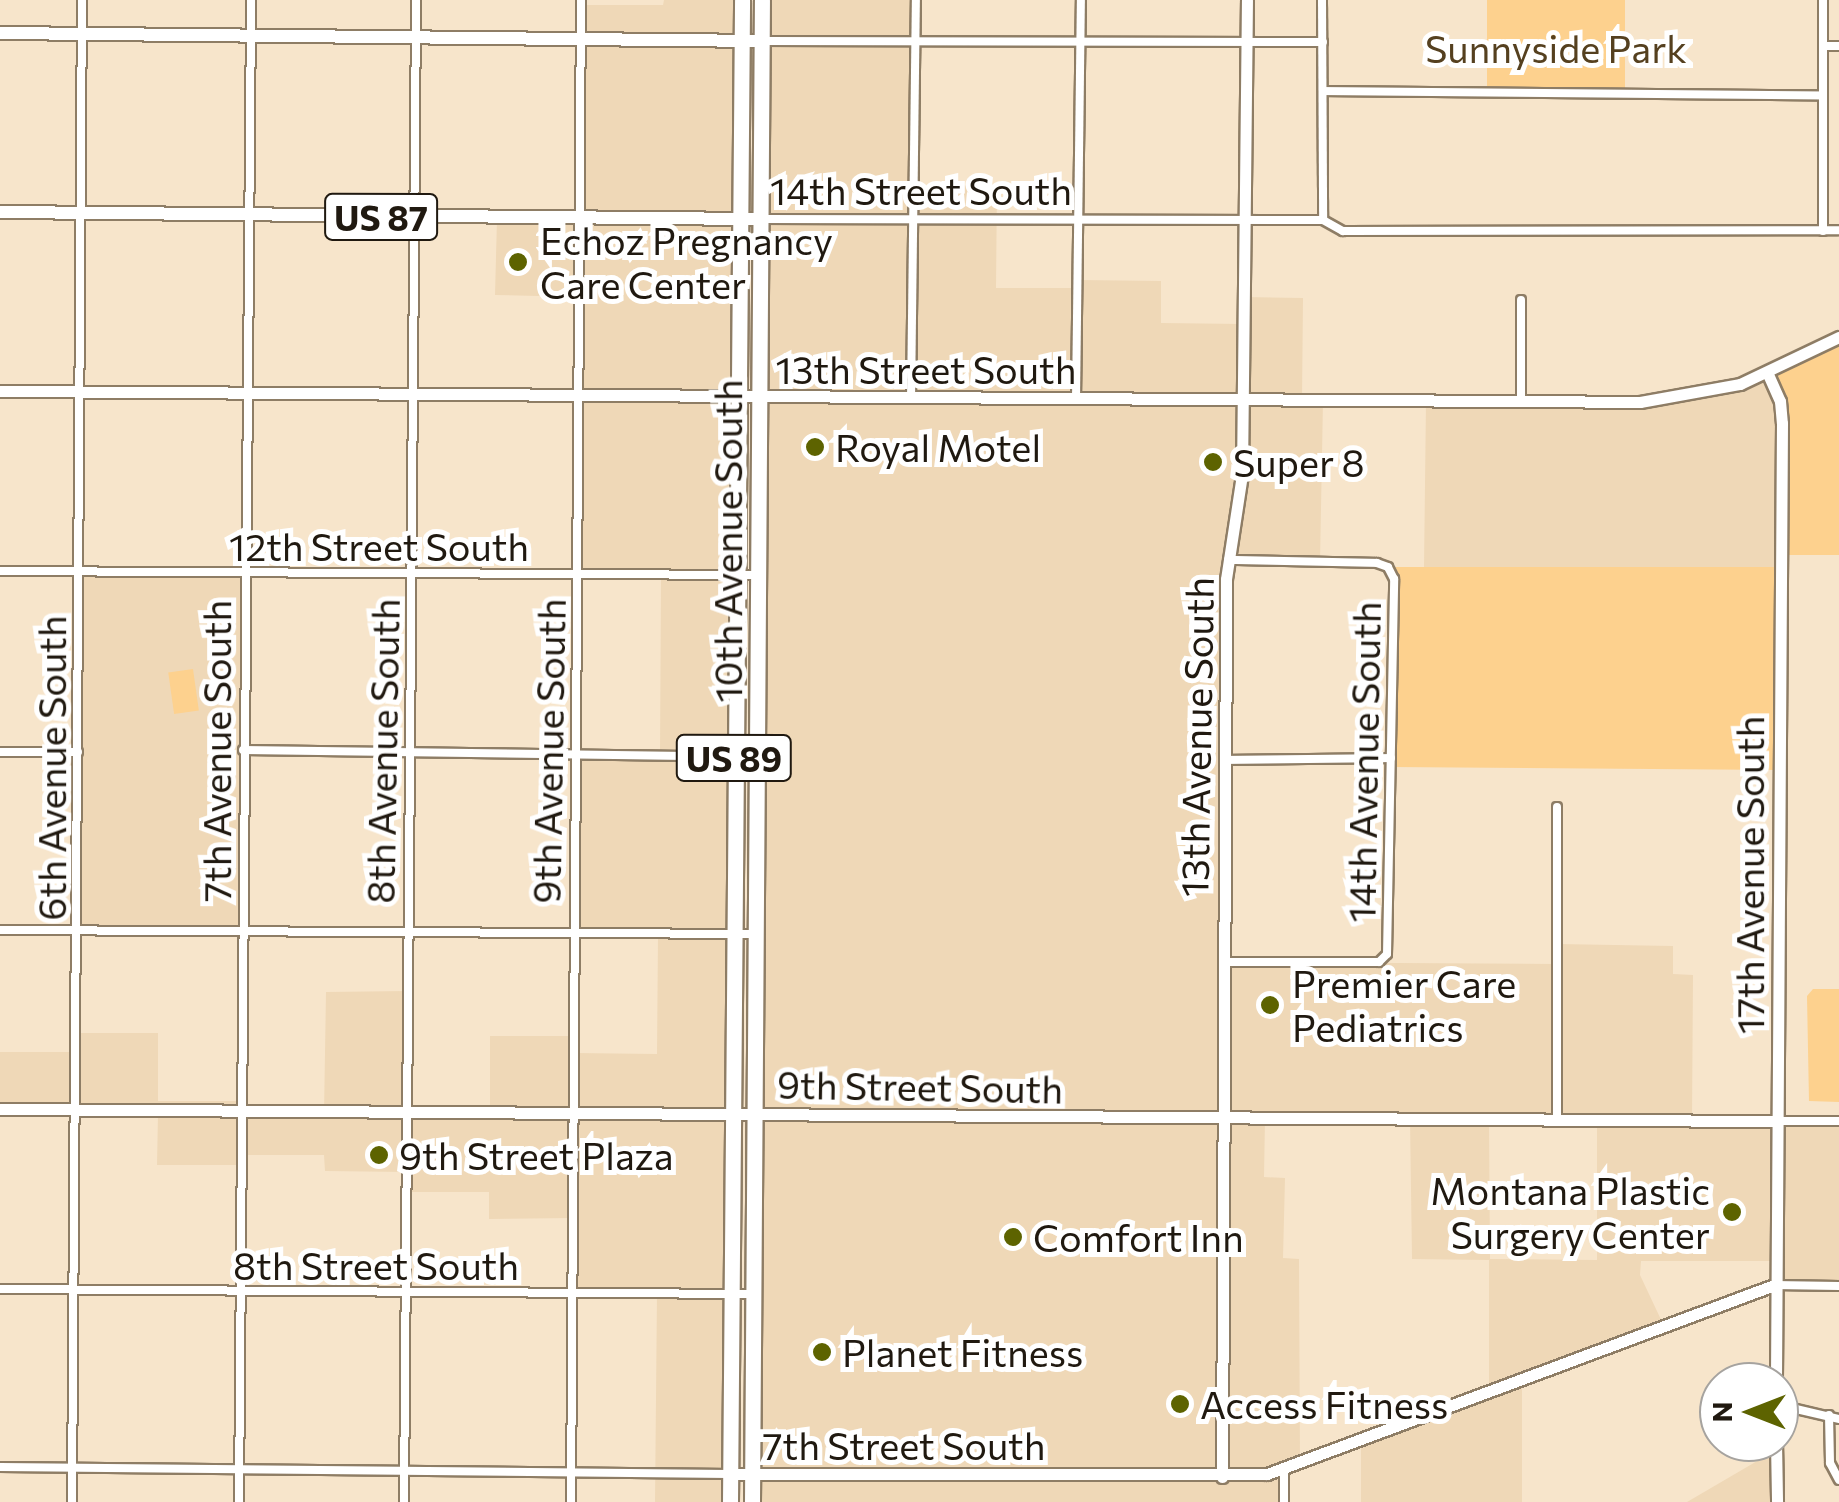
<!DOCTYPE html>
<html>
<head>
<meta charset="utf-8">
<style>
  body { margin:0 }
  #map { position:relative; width:1839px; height:1502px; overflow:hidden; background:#f7e5cb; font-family:Commissioner,sans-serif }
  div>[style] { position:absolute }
  .built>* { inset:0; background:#efd8b7; transform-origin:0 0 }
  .green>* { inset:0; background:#fdd18e; transform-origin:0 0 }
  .roads { filter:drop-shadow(2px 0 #8e7d65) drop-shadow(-2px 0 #8e7d65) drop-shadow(0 2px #8e7d65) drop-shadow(0 -2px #8e7d65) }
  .street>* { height:8px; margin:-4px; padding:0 4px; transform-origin:4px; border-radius:4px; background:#fff }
  .secondary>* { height:11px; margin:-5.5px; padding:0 5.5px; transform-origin:5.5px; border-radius:5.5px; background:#fff }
  .primary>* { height:12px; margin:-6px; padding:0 6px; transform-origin:6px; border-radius:6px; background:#fff }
  .highway>* { height:15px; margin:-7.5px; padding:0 7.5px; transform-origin:7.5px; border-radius:7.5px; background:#fff }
  .dots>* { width:28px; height:28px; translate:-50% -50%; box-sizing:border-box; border:5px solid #fff; border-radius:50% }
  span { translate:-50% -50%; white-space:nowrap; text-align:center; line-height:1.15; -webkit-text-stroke:10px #fff; paint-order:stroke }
  .shield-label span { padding:2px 8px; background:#fff; border:2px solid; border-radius:8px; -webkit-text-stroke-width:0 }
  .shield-label { font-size:35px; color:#201910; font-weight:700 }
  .park-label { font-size:38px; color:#55401f }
  .street-label { font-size:38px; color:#201910 }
  .poi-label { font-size:38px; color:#201910 }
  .left { translate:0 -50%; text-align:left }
  .right { translate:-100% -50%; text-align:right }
  .north { position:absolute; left:1699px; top:1362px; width:100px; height:100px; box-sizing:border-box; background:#fff; border:2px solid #a6a39f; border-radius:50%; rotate:270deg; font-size:28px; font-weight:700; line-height:40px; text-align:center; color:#201910 }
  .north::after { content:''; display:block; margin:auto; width:35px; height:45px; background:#5d6300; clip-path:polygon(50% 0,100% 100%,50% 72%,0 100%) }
</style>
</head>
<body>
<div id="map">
  <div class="built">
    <i style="clip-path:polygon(664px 0,742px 0,731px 1502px,655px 1502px,657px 1293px,572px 1293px,573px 1218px,489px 1219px,489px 1192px,406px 1192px,406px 1172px,325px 1171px,324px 1155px,241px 1155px,241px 1165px,157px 1165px,158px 1114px,0 1110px,0 1052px,75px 1052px,76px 1033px,158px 1033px,158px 1101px,241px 1101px,241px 1112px,324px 1114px,326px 992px,408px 991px,407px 1113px,490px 1115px,490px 1036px,574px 1036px,574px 1053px,657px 1054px,658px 935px,573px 933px,576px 753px,660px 754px,661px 576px,577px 575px,579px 297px,495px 295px,497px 219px,580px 218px,581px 5px,663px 5px)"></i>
    <i style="clip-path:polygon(evenodd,762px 0,916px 0,915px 186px,997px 185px,996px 288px,1077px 288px,1078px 280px,1161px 281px,1161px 323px,1243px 324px,1244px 297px,1303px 298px,1302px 400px,1323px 401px,1320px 562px,1229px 560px,1225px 962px,1556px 964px,1557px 944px,1673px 946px,1673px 974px,1693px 975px,1692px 1120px,1839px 1121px,1839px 1286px,1774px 1285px,1773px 1261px,1641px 1261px,1640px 1275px,1664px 1326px,1522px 1380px,1522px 1502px,1361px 1502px,1361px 1440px,1489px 1392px,1489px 1260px,1412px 1259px,1410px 1119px,1265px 1119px,1264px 1177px,1285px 1178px,1283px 1258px,1299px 1259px,1300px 1463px,1284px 1469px,1284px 1502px,752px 1502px,762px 0,1489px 1120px,1597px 1120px,1597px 1260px,1490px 1259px,1489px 1120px)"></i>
    <i style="clip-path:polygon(1767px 372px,1780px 401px,1781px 567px,1424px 567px,1426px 402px,1682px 398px)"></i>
    <i style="left:79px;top:571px;width:165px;height:361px"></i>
    <i style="clip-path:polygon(1776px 1450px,1777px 1502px,1687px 1502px)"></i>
  </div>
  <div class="green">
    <i style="left:1487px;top:0;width:138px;height:95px"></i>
    <i style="clip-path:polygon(1839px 336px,1839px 555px,1781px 555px,1782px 423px,1767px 372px)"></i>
    <i style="clip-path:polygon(1388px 567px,1781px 567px,1780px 770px,1390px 767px,1394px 580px)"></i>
    <i style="left:193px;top:669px;width:42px;height:25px;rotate:82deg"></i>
    <i style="clip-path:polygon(1813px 989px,1839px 989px,1839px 1102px,1809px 1101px,1807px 996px)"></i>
  </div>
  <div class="roads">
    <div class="street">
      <i style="left:1322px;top:0;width:220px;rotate:89.7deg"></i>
      <i style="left:1823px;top:0;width:231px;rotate:90deg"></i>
      <i style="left:762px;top:41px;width:561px;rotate:0.1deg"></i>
      <i style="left:1823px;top:46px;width:16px"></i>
      <i style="left:1323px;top:91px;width:499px;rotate:0.5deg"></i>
      <i style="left:762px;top:219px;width:561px;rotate:0.1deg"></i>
      <i style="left:1323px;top:220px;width:23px;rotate:29deg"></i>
      <i style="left:1343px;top:231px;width:496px;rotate:-0.1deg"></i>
      <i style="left:911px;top:399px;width:399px;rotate:-89.3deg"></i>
      <i style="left:1076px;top:400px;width:400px;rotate:-89.3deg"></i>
      <i style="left:1521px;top:402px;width:102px;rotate:-90deg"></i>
      <i style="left:0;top:571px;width:757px;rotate:0.3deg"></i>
      <i style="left:243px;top:750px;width:516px;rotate:0.78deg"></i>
      <i style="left:0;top:752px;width:78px"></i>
      <i style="left:1225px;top:760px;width:166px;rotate:-0.7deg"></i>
      <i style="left:0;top:930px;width:755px;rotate:0.3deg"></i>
      <i style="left:1223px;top:962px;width:156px"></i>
      <i style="left:1379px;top:962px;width:11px;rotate:-45deg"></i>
      <i style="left:1387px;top:954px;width:375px;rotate:-88.9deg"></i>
      <i style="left:1394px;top:579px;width:13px;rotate:-117deg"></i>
      <i style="left:1388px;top:567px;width:12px;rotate:-160deg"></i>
      <i style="left:1377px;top:563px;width:149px;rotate:-178.8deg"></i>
      <i style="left:1557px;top:1120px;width:313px;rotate:-90deg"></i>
      <i style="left:1777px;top:1121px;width:62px"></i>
      <i style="left:1774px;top:1285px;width:65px;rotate:0.9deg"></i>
      <i style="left:0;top:1289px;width:753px;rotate:0.38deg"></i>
      <i style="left:1779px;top:1405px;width:62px;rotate:13.1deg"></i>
      <i style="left:1829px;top:1415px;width:48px;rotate:88.8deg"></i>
      <i style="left:1830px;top:1463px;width:19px;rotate:62deg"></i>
      <i style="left:0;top:1467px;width:730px;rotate:0.55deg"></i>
      <i style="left:1284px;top:1469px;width:33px;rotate:90deg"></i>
      <i style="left:72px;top:1502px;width:1502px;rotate:-89.62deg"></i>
      <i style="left:239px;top:1502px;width:1502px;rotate:-89.54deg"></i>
      <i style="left:404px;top:1502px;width:1502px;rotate:-89.54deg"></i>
      <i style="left:571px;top:1502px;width:1502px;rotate:-89.62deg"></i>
    </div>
    <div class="secondary">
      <i style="left:1767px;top:372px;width:32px;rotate:66deg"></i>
      <i style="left:1780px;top:401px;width:22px;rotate:85deg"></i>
      <i style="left:1782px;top:423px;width:959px;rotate:90.36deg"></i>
      <i style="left:0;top:391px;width:1640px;rotate:0.38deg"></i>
      <i style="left:1640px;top:402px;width:102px;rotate:-10.2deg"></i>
      <i style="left:1740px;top:384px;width:110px;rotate:-25.4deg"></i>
      <i style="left:0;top:1109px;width:1777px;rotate:0.39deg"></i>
      <i style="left:1776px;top:1442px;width:60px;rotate:89deg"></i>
      <i style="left:731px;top:1474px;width:536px"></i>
      <i style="left:1267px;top:1474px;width:541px;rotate:-20.44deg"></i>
      <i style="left:1222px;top:1477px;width:898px;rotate:-89.74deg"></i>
      <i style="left:1226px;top:579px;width:105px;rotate:-81.3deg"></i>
      <i style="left:1242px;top:475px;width:475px;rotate:-89.4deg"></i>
    </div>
    <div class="primary">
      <i style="left:0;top:33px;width:762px;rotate:0.6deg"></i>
      <i style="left:0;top:212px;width:762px;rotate:0.53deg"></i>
    </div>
    <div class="highway">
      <i style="left:730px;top:1502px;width:1502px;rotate:-89.54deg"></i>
      <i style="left:752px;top:1502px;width:1502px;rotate:-89.62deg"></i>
    </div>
  </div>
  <div class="dots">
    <i style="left:518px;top:262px;background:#5d6300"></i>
    <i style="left:815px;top:447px;background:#5d6300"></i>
    <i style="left:1213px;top:462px;background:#5d6300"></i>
    <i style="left:1270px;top:1005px;background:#5d6300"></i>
    <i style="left:379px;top:1155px;background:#5d6300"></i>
    <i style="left:1732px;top:1212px;background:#5d6300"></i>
    <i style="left:1013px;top:1237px;background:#5d6300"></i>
    <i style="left:822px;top:1352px;background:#5d6300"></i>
    <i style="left:1180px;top:1404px;background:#5d6300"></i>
  </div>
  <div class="shield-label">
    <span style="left:381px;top:217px">US 87</span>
    <span style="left:734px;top:758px">US 89</span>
  </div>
  <div class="park-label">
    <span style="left:1556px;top:48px">Sunnyside Park</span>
  </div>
  <div class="street-label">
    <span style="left:921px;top:190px">14th Street South</span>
    <span style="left:926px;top:369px">13th Street South</span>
    <span style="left:727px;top:541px;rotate:-90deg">10th Avenue South</span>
    <span style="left:379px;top:546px">12th Street South</span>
    <span style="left:1196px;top:737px;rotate:-89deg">13th Avenue South</span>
    <span style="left:216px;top:751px;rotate:-90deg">7th Avenue South</span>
    <span style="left:382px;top:751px;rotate:-89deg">8th Avenue South</span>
    <span style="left:548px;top:751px;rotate:-89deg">9th Avenue South</span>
    <span style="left:1363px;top:762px;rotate:-89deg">14th Avenue South</span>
    <span style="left:51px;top:768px;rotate:-90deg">6th Avenue South</span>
    <span style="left:1749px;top:875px;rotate:-90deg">17th Avenue South</span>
    <span style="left:920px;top:1086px;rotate:1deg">9th Street South</span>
    <span style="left:376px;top:1265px">8th Street South</span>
    <span style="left:904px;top:1445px">7th Street South</span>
  </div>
  <div class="poi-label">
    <span class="left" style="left:540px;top:262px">Echoz Pregnancy<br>Care Center</span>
    <span class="left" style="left:835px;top:447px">Royal Motel</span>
    <span class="left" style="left:1233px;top:462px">Super 8</span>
    <span class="left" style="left:1292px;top:1005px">Premier Care<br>Pediatrics</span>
    <span class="left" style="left:399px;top:1155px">9th Street Plaza</span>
    <span class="right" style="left:1710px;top:1212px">Montana Plastic<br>Surgery Center</span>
    <span class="left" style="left:1033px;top:1237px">Comfort Inn</span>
    <span class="left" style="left:842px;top:1352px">Planet Fitness</span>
    <span class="left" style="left:1200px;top:1404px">Access Fitness</span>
  </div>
  <div class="north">N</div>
</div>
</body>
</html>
